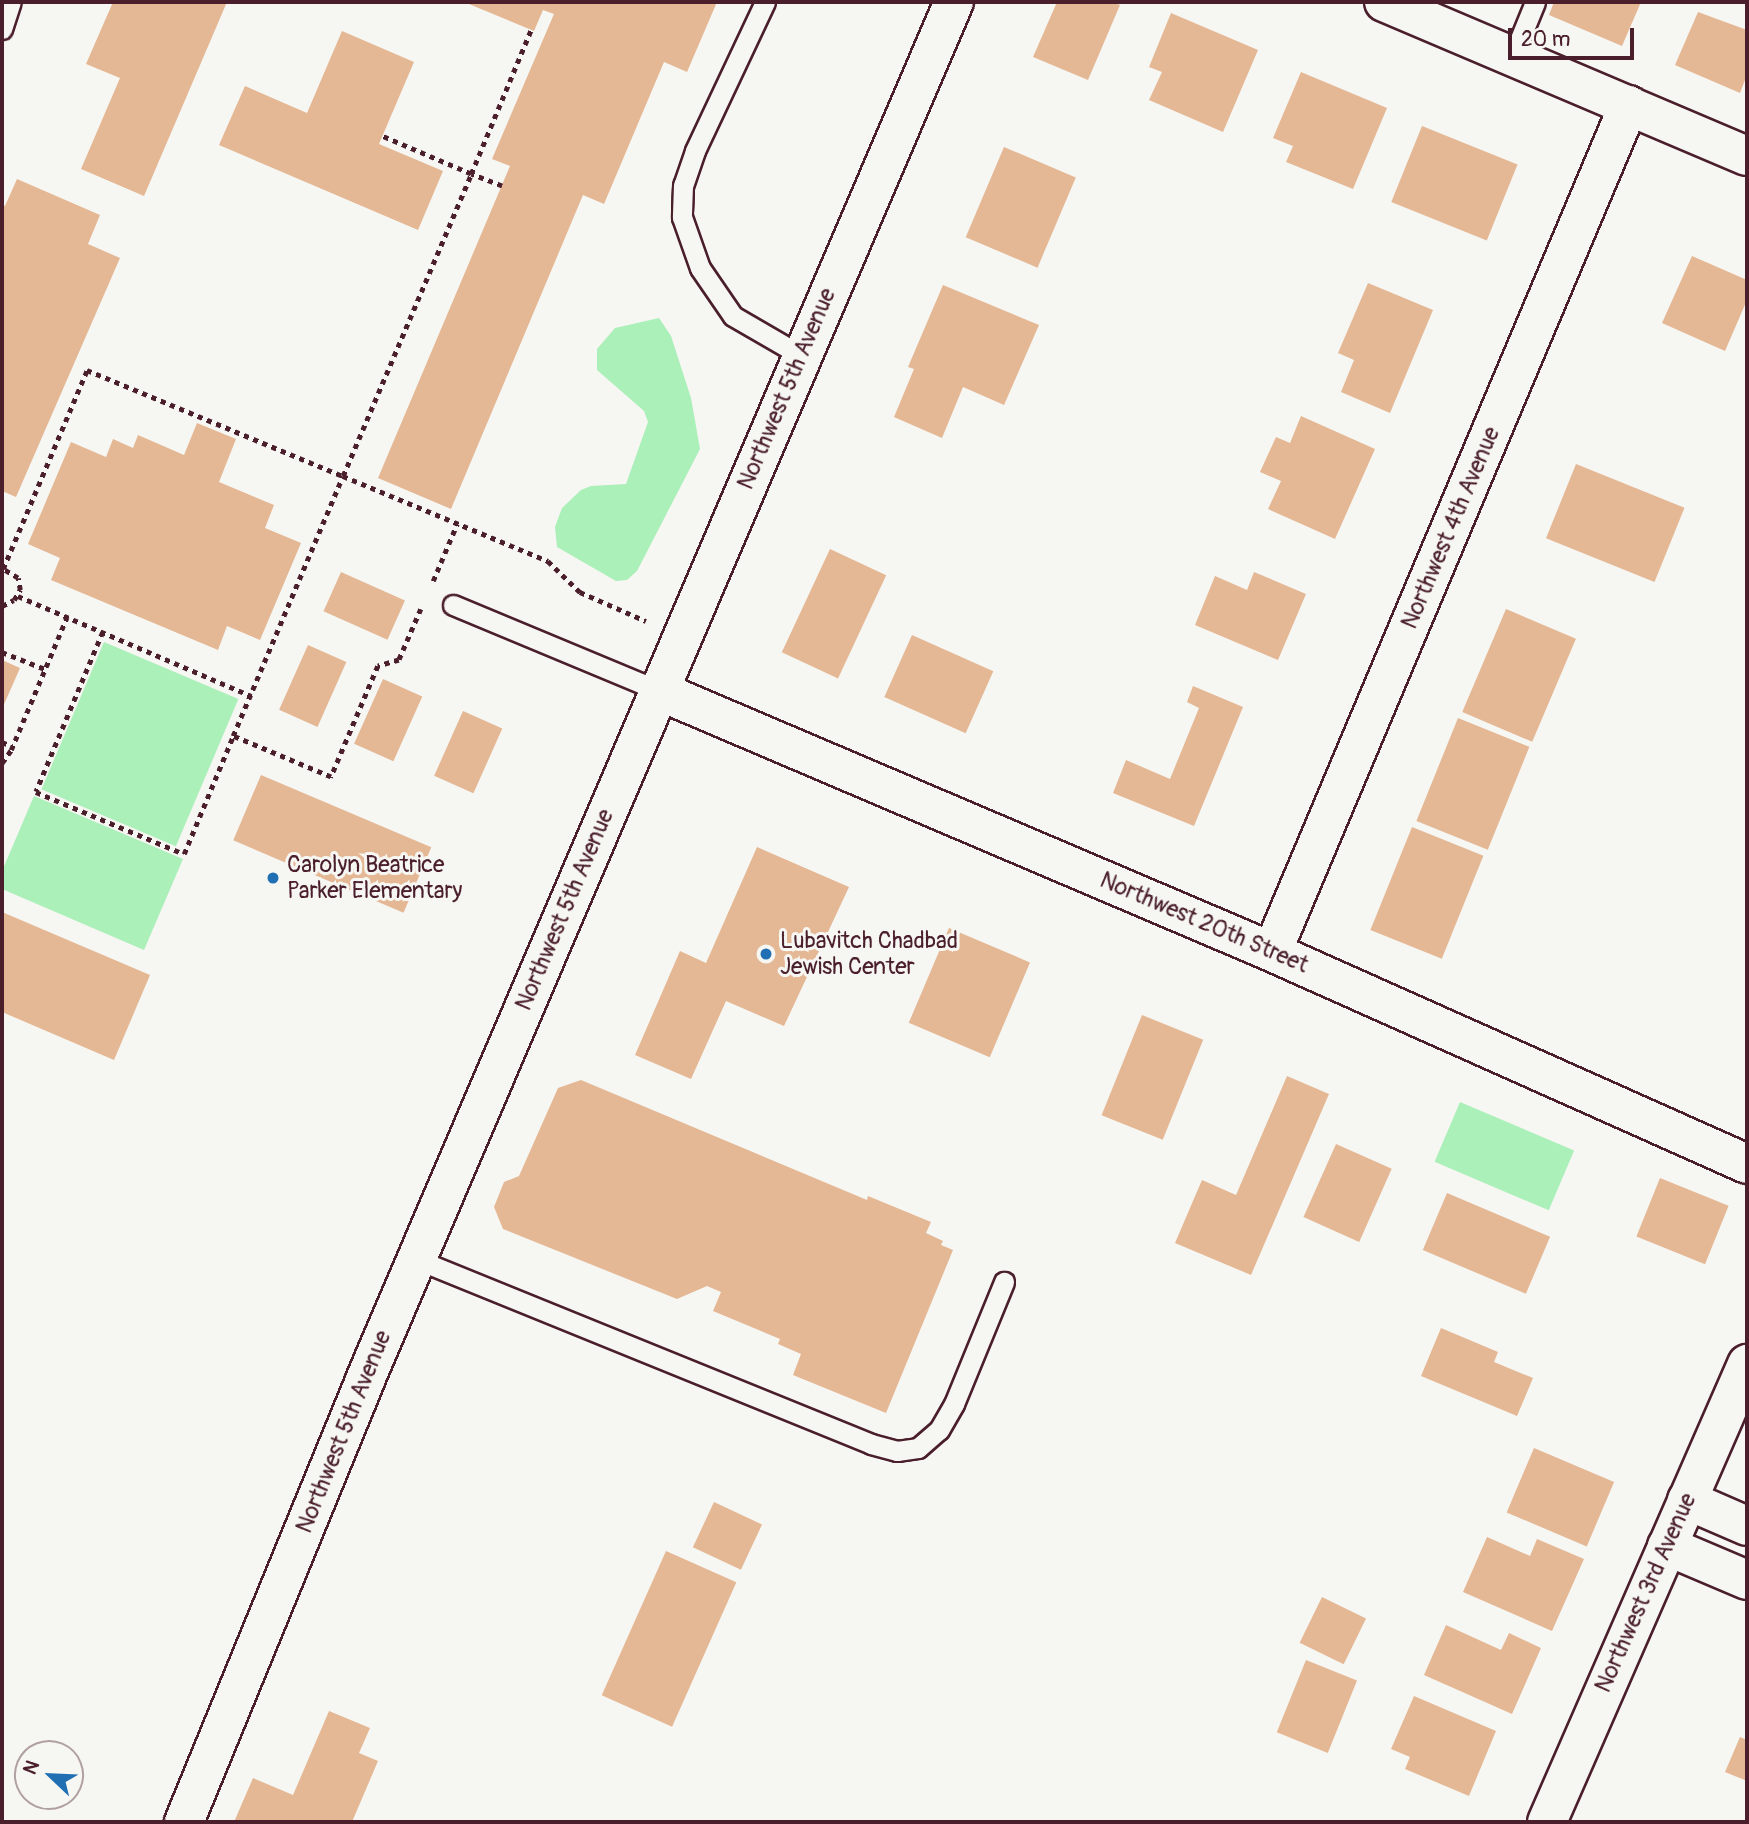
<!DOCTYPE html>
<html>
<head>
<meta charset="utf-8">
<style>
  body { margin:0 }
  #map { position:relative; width:1749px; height:1824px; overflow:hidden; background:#f6f6f2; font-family:Pangolin,sans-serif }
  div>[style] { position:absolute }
  .green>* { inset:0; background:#abefb9; transform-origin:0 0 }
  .building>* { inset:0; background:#e5b895; transform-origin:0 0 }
  .path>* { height:4.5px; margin-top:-2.25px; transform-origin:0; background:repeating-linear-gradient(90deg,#4a1f2b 0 5px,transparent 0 10px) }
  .roads { filter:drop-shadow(2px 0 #4a1f2b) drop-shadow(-2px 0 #4a1f2b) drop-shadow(0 2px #4a1f2b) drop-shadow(0 -2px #4a1f2b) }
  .lane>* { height:19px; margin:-9.5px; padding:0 9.5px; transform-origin:9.5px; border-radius:9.5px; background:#f6f6f2 }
  .street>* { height:38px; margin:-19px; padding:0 19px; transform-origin:19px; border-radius:19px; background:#f6f6f2 }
  .dots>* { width:19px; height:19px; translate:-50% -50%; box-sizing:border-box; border:4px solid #f6f6f2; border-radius:50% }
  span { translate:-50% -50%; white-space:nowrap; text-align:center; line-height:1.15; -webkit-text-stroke:6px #f6f6f2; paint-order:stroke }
  .street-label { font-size:23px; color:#4a1f2b }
  .poi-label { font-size:23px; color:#4a1f2b }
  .left { translate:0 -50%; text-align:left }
  .frame { position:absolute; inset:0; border:4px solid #4a1f2b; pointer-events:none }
  .north { position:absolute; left:14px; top:1740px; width:70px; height:70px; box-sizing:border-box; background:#f6f6f2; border:2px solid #b1a0a2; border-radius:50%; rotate:293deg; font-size:19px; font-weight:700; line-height:28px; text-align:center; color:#4a1f2b }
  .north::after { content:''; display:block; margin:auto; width:24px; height:32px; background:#1f6fb2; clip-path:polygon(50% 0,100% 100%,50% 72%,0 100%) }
  .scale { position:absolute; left:1508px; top:28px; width:126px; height:32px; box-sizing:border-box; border:4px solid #4a1f2b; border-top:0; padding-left:9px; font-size:21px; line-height:24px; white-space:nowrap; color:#4a1f2b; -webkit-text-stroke:5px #f6f6f2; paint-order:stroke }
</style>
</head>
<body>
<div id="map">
  <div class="green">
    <i style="clip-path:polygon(659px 318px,671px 336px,691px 398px,700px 449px,637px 571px,627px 580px,616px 581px,557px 547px,555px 527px,562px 508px,581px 490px,591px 486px,626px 484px,648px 422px,644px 411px,597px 370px,597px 349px,615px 328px)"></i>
    <i style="left:104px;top:642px;width:146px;height:160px;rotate:23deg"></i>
    <i style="clip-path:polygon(34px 796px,183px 859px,144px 950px,2px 889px,2px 871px)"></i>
    <i style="left:1460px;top:1102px;width:124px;height:65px;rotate:23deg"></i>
  </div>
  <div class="building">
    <i style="clip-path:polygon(113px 2px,227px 2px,144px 196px,81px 169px,120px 78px,86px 64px)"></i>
    <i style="clip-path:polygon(464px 2px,717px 2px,687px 72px,664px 62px,604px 204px,583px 195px,451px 509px,378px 478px,510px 166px,492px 159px,554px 14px,543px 10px,534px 31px)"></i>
    <i style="clip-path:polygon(1057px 2px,1112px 2px,1120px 5px,1088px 80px,1033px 57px)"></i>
    <i style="clip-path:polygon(1554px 2px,1641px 2px,1622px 46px,1549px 15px)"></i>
    <i style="clip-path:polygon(1698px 12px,1747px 30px,1747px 75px,1740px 93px,1675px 65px)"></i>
    <i style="clip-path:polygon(1171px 13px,1258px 50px,1223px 132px,1149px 100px,1162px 72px,1149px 67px)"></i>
    <i style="clip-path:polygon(342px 31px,414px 62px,379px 144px,443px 171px,418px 230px,219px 145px,245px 86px,307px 113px)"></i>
    <i style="clip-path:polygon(1301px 72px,1387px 108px,1353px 189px,1286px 162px,1293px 146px,1273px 138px)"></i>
    <i style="left:1422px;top:126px;width:103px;height:82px;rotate:22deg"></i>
    <i style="left:1004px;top:147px;width:78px;height:98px;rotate:23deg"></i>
    <i style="clip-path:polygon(17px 179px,100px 215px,88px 244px,120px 258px,16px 497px,2px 491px,2px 204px,5px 206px)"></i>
    <i style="clip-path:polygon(1692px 256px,1747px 280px,1747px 300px,1725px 351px,1662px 323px)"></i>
    <i style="clip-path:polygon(1368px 283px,1433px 310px,1390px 413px,1341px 392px,1354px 360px,1338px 353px)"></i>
    <i style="clip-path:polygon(943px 285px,1039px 325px,1004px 405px,963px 387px,942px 438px,894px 417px,914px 369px,908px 367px)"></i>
    <i style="clip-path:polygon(1301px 416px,1375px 449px,1335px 539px,1268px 509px,1281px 481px,1260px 472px,1276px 437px,1290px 443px)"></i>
    <i style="clip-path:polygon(197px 423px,236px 439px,219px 482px,274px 505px,265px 528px,301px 543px,260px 640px,227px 626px,218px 650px,51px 580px,60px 558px,28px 544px,71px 442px,106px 457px,113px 439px,133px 448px,138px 435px,184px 455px)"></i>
    <i style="left:1576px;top:464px;width:117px;height:80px;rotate:22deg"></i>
    <i style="left:830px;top:549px;width:62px;height:114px;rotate:25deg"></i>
    <i style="left:341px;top:572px;width:70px;height:43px;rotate:24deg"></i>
    <i style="clip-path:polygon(1254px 572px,1306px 594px,1278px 660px,1195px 625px,1215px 576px,1247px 590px)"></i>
    <i style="left:1506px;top:609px;width:76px;height:112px;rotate:23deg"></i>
    <i style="left:912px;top:635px;width:89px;height:68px;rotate:24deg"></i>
    <i style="left:308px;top:645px;width:42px;height:71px;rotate:24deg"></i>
    <i style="clip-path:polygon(2px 660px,20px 668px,2px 709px)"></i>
    <i style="left:383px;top:679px;width:43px;height:71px;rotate:24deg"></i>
    <i style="clip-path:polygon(1193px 686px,1243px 707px,1194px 826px,1113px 793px,1126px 760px,1170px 779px,1199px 708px,1187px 702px)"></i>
    <i style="left:463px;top:711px;width:43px;height:71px;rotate:24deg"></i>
    <i style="left:1458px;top:718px;width:77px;height:111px;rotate:22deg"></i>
    <i style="left:261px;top:775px;width:185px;height:71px;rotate:23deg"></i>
    <i style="left:1412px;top:827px;width:77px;height:111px;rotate:22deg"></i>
    <i style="clip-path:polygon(757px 847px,849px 887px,784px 1026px,726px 1001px,691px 1079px,635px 1055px,680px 951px,706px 963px)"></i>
    <i style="clip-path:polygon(2px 912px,150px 975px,114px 1060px,2px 1012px)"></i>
    <i style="left:949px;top:928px;width:88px;height:103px;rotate:23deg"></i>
    <i style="left:1142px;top:1015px;width:66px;height:108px;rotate:22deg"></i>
    <i style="clip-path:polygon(1287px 1076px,1329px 1094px,1251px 1275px,1175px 1243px,1202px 1180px,1236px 1195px)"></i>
    <i style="clip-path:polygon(581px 1080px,867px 1200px,868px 1196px,931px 1222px,926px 1233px,943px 1241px,941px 1245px,953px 1250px,886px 1413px,793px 1375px,801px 1354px,778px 1344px,780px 1339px,713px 1311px,721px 1292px,707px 1286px,677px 1299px,503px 1229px,494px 1207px,504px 1182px,519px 1176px,558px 1088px)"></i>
    <i style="left:1336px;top:1144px;width:61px;height:80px;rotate:24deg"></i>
    <i style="left:1660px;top:1178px;width:74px;height:63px;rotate:22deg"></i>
    <i style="left:1447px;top:1193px;width:112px;height:62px;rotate:23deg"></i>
    <i style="clip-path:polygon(1441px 1328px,1498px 1352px,1494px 1362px,1533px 1378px,1517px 1416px,1421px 1376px)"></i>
    <i style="left:1534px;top:1448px;width:87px;height:70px;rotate:23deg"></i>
    <i style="left:714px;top:1502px;width:53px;height:50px;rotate:25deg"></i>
    <i style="clip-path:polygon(1487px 1537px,1530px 1556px,1537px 1539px,1584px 1559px,1552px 1631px,1463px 1592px)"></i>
    <i style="left:666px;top:1551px;width:77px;height:158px;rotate:24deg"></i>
    <i style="left:1322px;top:1597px;width:49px;height:51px;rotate:26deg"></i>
    <i style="clip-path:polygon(1446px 1625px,1501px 1650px,1509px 1633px,1541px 1648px,1512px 1714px,1424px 1675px)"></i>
    <i style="left:1306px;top:1660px;width:55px;height:78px;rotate:22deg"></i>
    <i style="clip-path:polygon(1414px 1696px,1496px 1731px,1469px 1796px,1405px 1769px,1410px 1757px,1391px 1749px)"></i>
    <i style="clip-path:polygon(329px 1711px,370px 1728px,359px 1753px,378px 1761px,352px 1822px,234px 1822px,253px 1778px,293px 1795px)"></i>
    <i style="clip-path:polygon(1740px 1737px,1747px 1740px,1747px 1781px,1725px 1772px)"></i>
  </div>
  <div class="path">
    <i style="left:502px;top:186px;width:33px;rotate:-159deg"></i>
    <i style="left:471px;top:174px;width:156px;rotate:-67.4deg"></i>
    <i style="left:3px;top:569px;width:216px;rotate:-67.1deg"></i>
    <i style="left:87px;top:370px;width:277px;rotate:22.5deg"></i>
    <i style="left:343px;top:476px;width:328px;rotate:-67deg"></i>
    <i style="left:471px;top:174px;width:97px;rotate:-156.9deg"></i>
    <i style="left:433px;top:581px;width:62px;rotate:-67.2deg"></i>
    <i style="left:18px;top:596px;width:254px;rotate:23.2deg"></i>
    <i style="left:2px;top:606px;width:13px;rotate:-27deg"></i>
    <i style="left:14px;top:600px;width:12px;rotate:-59deg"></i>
    <i style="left:20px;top:590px;width:12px;rotate:-99deg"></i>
    <i style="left:18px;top:578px;width:17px;rotate:-149deg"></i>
    <i style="left:421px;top:609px;width:56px;rotate:113.3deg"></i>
    <i style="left:399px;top:660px;width:22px;rotate:164deg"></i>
    <i style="left:378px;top:666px;width:121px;rotate:112.9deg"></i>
    <i style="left:331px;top:777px;width:106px;rotate:-157.3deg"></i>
    <i style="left:233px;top:736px;width:282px;rotate:-67.1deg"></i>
    <i style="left:343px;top:476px;width:222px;rotate:22.5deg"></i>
    <i style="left:548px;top:561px;width:45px;rotate:44.1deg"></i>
    <i style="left:580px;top:592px;width:72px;rotate:23.7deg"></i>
    <i style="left:103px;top:632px;width:173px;rotate:112.7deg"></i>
    <i style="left:36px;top:792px;width:160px;rotate:22.7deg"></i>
    <i style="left:184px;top:854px;width:128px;rotate:-67.4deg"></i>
    <i style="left:2px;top:652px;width:46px;rotate:21.6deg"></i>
    <i style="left:2px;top:742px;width:11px;rotate:22deg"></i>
    <i style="left:2px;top:763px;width:16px;rotate:-55deg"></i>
    <i style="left:11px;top:750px;width:144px;rotate:-67.2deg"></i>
  </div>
  <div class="roads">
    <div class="lane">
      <i style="left:765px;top:2px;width:165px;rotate:115.2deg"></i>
      <i style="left:695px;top:151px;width:36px;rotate:109deg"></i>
      <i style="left:683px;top:185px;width:32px;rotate:92deg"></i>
      <i style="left:682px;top:217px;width:54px;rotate:70.6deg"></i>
      <i style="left:700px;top:268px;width:58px;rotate:55.5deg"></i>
      <i style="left:733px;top:316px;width:80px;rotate:30.1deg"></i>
      <i style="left:2px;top:29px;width:28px;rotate:-72deg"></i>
      <i style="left:1513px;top:56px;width:58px;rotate:-67.8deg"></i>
      <i style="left:453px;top:605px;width:221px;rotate:22.6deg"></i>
      <i style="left:416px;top:1259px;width:491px;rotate:22.1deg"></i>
      <i style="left:871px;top:1444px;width:27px;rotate:15deg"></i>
      <i style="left:897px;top:1451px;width:21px;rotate:-8deg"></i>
      <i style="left:918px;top:1448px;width:28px;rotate:-41deg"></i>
      <i style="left:939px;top:1430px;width:30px;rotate:-60deg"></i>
      <i style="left:954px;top:1404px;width:132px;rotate:-67.7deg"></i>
    </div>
    <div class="street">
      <i style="left:1384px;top:2px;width:394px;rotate:23deg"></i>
      <i style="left:657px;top:690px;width:668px;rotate:23.07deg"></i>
      <i style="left:1272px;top:952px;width:520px;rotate:24.05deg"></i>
      <i style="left:1272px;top:952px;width:919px;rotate:-67.15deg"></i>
      <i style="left:1687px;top:1500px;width:65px;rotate:23.4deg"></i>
      <i style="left:1667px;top:1546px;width:87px;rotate:23deg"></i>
      <i style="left:184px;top:1822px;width:478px;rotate:-67.7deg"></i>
      <i style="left:365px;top:1380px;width:1499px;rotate:-66.86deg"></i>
      <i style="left:1547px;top:1822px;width:500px;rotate:-66.4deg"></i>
    </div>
  </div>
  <div class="dots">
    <i style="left:273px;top:878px;background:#1f6fb2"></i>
    <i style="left:766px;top:954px;background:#1f6fb2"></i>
  </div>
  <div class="street-label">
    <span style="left:787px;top:389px;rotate:-67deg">Northwest 5th Avenue</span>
    <span style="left:1451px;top:528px;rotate:-67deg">Northwest 4th Avenue</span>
    <span style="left:565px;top:910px;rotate:-67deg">Northwest 5th Avenue</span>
    <span style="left:1204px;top:923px;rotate:23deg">Northwest 20th Street</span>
    <span style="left:344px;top:1432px;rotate:-68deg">Northwest 5th Avenue</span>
    <span style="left:1646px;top:1593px;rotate:-66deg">Northwest 3rd Avenue</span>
  </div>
  <div class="poi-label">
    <span class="left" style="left:287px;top:878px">Carolyn Beatrice<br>Parker Elementary</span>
    <span class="left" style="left:780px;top:954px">Lubavitch Chadbad<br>Jewish Center</span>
  </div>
  <div class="frame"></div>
  <div class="north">N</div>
  <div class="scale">20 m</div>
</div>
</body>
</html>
